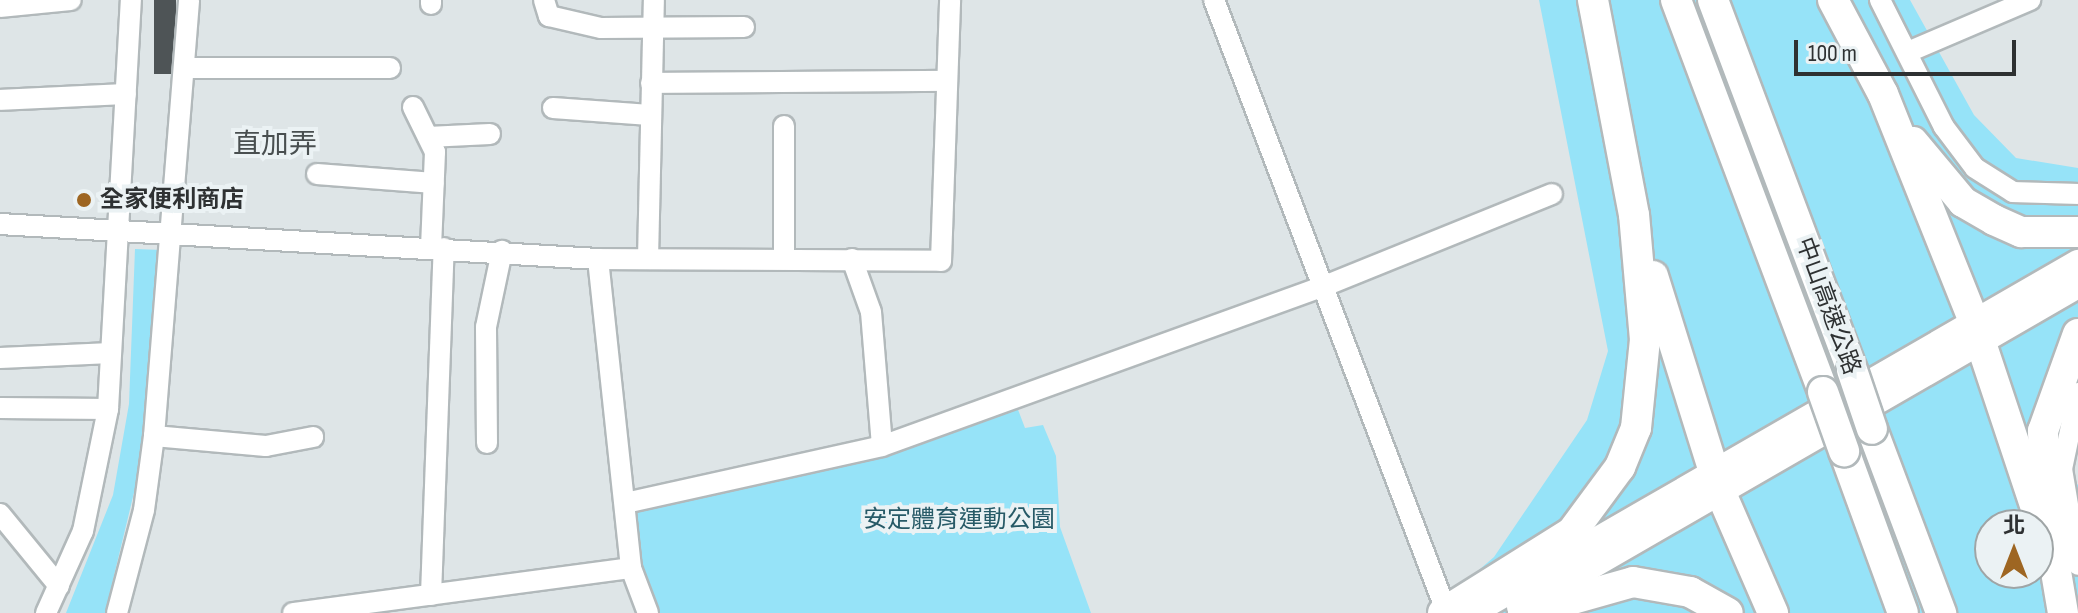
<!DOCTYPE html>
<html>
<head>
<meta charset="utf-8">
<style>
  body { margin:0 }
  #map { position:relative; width:2078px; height:613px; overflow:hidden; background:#dee5e7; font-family:"Sofia Sans Condensed","Noto Sans TC",sans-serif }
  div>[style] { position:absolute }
  .green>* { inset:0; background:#96e3f8 }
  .building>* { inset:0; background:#4e5456; transform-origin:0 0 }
  .roads { filter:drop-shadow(2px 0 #b2b9bb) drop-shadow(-2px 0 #b2b9bb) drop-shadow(0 2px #b2b9bb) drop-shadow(0 -2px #b2b9bb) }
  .minor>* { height:20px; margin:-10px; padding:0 10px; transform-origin:10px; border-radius:10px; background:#fff }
  .major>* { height:26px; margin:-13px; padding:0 13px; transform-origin:13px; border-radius:13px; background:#fff }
  .highway>* { height:30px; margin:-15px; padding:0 15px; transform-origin:15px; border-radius:15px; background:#fff }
  .bridges { filter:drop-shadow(2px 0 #b2b9bb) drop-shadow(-2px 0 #b2b9bb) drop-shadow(0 2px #b2b9bb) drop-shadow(0 -2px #b2b9bb) }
  .highway-bridge>* { height:30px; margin:-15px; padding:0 15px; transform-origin:15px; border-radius:15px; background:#fff }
  .dots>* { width:22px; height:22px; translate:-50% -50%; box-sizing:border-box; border:4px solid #ebf2f4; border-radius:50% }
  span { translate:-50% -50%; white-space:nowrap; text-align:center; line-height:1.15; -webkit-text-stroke:8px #ebf2f4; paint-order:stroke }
  .poi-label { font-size:24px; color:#2e3132; font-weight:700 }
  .left { translate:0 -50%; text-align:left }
  .street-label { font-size:24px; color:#2e3132 }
  .park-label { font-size:24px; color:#275a67 }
  .quarter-label { font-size:28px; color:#494f50 }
  .north { position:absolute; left:1974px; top:509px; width:80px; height:80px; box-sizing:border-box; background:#ebf2f4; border:2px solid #9fa5a6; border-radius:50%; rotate:0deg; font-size:22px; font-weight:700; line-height:32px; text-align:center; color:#2e3132 }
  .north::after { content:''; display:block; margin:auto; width:28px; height:36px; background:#9e6622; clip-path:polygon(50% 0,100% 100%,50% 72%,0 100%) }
  .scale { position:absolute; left:1794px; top:40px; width:222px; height:36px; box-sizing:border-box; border:4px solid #2e3132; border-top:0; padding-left:10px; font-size:24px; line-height:28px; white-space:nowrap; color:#2e3132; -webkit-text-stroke:6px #ebf2f4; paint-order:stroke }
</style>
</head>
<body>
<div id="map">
  <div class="green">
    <i style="clip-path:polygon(evenodd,1539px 0,1910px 0,1974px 115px,2016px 158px,2078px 168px,2078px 393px,2062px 469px,2078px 485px,2078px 613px,1493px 613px,1473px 575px,1494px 557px,1587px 420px,1608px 351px,1539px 0,1990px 525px,2038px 525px,2038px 573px,1990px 573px,1990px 525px)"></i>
    <i style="clip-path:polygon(135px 249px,162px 250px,138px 476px,105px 613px,66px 613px,113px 495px,129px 404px)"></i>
    <i style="clip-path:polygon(1017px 407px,1025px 428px,1043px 425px,1056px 456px,1060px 527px,1091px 613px,656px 613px,637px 566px,630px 510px)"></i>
  </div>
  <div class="building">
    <i style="left:154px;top:0;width:22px;height:74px"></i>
  </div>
  <div class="roads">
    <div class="minor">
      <i style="left:431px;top:0;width:4px;rotate:90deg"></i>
      <i style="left:544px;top:0;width:17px;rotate:73deg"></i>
      <i style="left:549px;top:16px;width:53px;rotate:13deg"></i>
      <i style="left:601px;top:28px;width:143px;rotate:-0.4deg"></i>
      <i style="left:1214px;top:0;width:656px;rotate:69.19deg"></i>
      <i style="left:1880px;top:0;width:142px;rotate:63.3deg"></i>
      <i style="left:1944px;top:127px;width:51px;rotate:52.9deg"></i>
      <i style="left:1975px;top:168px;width:45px;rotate:32.3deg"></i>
      <i style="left:2013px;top:192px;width:65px;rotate:1.8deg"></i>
      <i style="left:0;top:7px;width:71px;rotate:-5.6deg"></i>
      <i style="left:1908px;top:52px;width:133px;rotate:-23.1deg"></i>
      <i style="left:184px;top:68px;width:206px"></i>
      <i style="left:651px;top:83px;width:296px;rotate:-0.4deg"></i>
      <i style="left:0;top:100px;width:126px;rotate:-2.7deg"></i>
      <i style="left:413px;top:107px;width:50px;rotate:63.9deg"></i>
      <i style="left:435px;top:152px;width:95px;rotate:92.4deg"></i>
      <i style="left:553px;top:108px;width:97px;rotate:4.1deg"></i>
      <i style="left:428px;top:137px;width:62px;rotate:-2.8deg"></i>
      <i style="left:317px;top:174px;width:117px;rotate:4.4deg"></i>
      <i style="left:0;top:224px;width:599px;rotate:3.35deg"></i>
      <i style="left:598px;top:259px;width:343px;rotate:0.3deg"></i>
      <i style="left:941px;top:261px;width:261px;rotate:-88deg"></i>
      <i style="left:784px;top:257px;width:131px;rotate:-90deg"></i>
      <i style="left:598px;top:259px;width:311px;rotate:83.9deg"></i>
      <i style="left:631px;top:568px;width:48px;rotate:69.3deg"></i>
      <i style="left:648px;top:259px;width:259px;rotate:-88.7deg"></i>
      <i style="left:852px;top:259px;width:56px;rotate:70.3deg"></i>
      <i style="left:871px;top:312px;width:134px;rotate:85.3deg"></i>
      <i style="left:0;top:358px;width:111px;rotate:-2.6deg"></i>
      <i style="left:2078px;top:393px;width:78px;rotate:101.9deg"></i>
      <i style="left:2062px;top:469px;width:97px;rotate:80.5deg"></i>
      <i style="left:0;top:408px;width:108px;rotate:0.5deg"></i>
      <i style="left:154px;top:436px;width:112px;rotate:5.1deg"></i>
      <i style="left:266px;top:446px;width:48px;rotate:-10.8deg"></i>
      <i style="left:487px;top:443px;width:116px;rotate:-90.5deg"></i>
      <i style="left:486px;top:327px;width:78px;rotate:-78.1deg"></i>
      <i style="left:625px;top:503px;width:263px;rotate:-12.5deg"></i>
      <i style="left:882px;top:446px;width:468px;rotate:-19.9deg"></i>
      <i style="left:1322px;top:287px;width:248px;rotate:-22deg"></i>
      <i style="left:0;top:514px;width:93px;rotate:50.7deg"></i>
      <i style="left:431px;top:595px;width:347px;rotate:-87.9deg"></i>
      <i style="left:46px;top:613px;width:90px;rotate:-65.7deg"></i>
      <i style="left:83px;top:531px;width:125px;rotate:-78.4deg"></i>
      <i style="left:108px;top:409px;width:410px;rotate:-86.8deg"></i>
      <i style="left:117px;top:613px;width:106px;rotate:-75.3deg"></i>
      <i style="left:144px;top:510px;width:75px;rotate:-82.3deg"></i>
      <i style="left:154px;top:436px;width:437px;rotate:-85.4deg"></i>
      <i style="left:293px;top:613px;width:341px;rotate:-7.6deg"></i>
    </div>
    <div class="major">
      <i style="left:1520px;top:607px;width:644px;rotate:-29.99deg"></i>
      <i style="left:1471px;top:613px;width:701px;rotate:-29.97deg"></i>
    </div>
    <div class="highway">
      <i style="left:1676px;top:0;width:419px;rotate:69.4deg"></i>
      <i style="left:1713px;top:0;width:395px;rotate:69.4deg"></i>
      <i style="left:1833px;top:0;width:106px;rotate:62deg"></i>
      <i style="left:1883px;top:94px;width:245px;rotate:68.2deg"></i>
      <i style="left:1974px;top:322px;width:237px;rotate:71.6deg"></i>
      <i style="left:1913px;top:142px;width:78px;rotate:50.2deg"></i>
      <i style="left:1963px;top:202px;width:36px;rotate:30deg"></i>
      <i style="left:1994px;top:220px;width:30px;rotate:24deg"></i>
      <i style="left:2021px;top:232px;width:57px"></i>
      <i style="left:1653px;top:276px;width:225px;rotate:72.7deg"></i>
      <i style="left:1720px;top:491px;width:133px;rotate:66.5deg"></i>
      <i style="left:1872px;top:429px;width:197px;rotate:69.4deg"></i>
      <i style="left:1844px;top:451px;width:172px;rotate:70deg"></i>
      <i style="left:1443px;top:613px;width:152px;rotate:-32.1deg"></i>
      <i style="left:1572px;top:532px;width:81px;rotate:-53.6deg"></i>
      <i style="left:1620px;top:467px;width:42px;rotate:-67.7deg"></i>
      <i style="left:1636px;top:428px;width:88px;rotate:-84.2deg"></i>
      <i style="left:1645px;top:340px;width:125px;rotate:-95deg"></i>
      <i style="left:1634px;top:215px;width:219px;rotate:-100.8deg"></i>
      <i style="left:1523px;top:613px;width:114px;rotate:-15.7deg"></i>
      <i style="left:1633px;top:582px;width:58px;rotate:10deg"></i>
      <i style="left:1690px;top:592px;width:43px;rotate:28.9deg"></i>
      <i style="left:2063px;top:613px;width:101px;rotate:-99.6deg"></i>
      <i style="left:2046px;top:513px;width:82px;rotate:-92.1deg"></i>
      <i style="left:2043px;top:431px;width:103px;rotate:-70.2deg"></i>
    </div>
  </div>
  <div class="bridges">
    <div class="highway-bridge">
      <i style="left:1852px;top:370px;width:62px;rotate:71.3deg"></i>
      <i style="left:1823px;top:392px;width:63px;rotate:70.4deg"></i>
    </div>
  </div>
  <div class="dots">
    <i style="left:84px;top:200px;background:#9e6622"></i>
  </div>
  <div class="poi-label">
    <span class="left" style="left:100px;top:200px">全家便利商店</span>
  </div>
  <div class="street-label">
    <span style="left:1828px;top:306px;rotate:70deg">中山高速公路</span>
  </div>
  <div class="park-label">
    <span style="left:959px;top:520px">安定體育運動公園</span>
  </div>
  <div class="quarter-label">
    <span style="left:275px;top:145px">直加弄</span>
  </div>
  <div class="north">北</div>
  <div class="scale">100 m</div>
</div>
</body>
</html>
